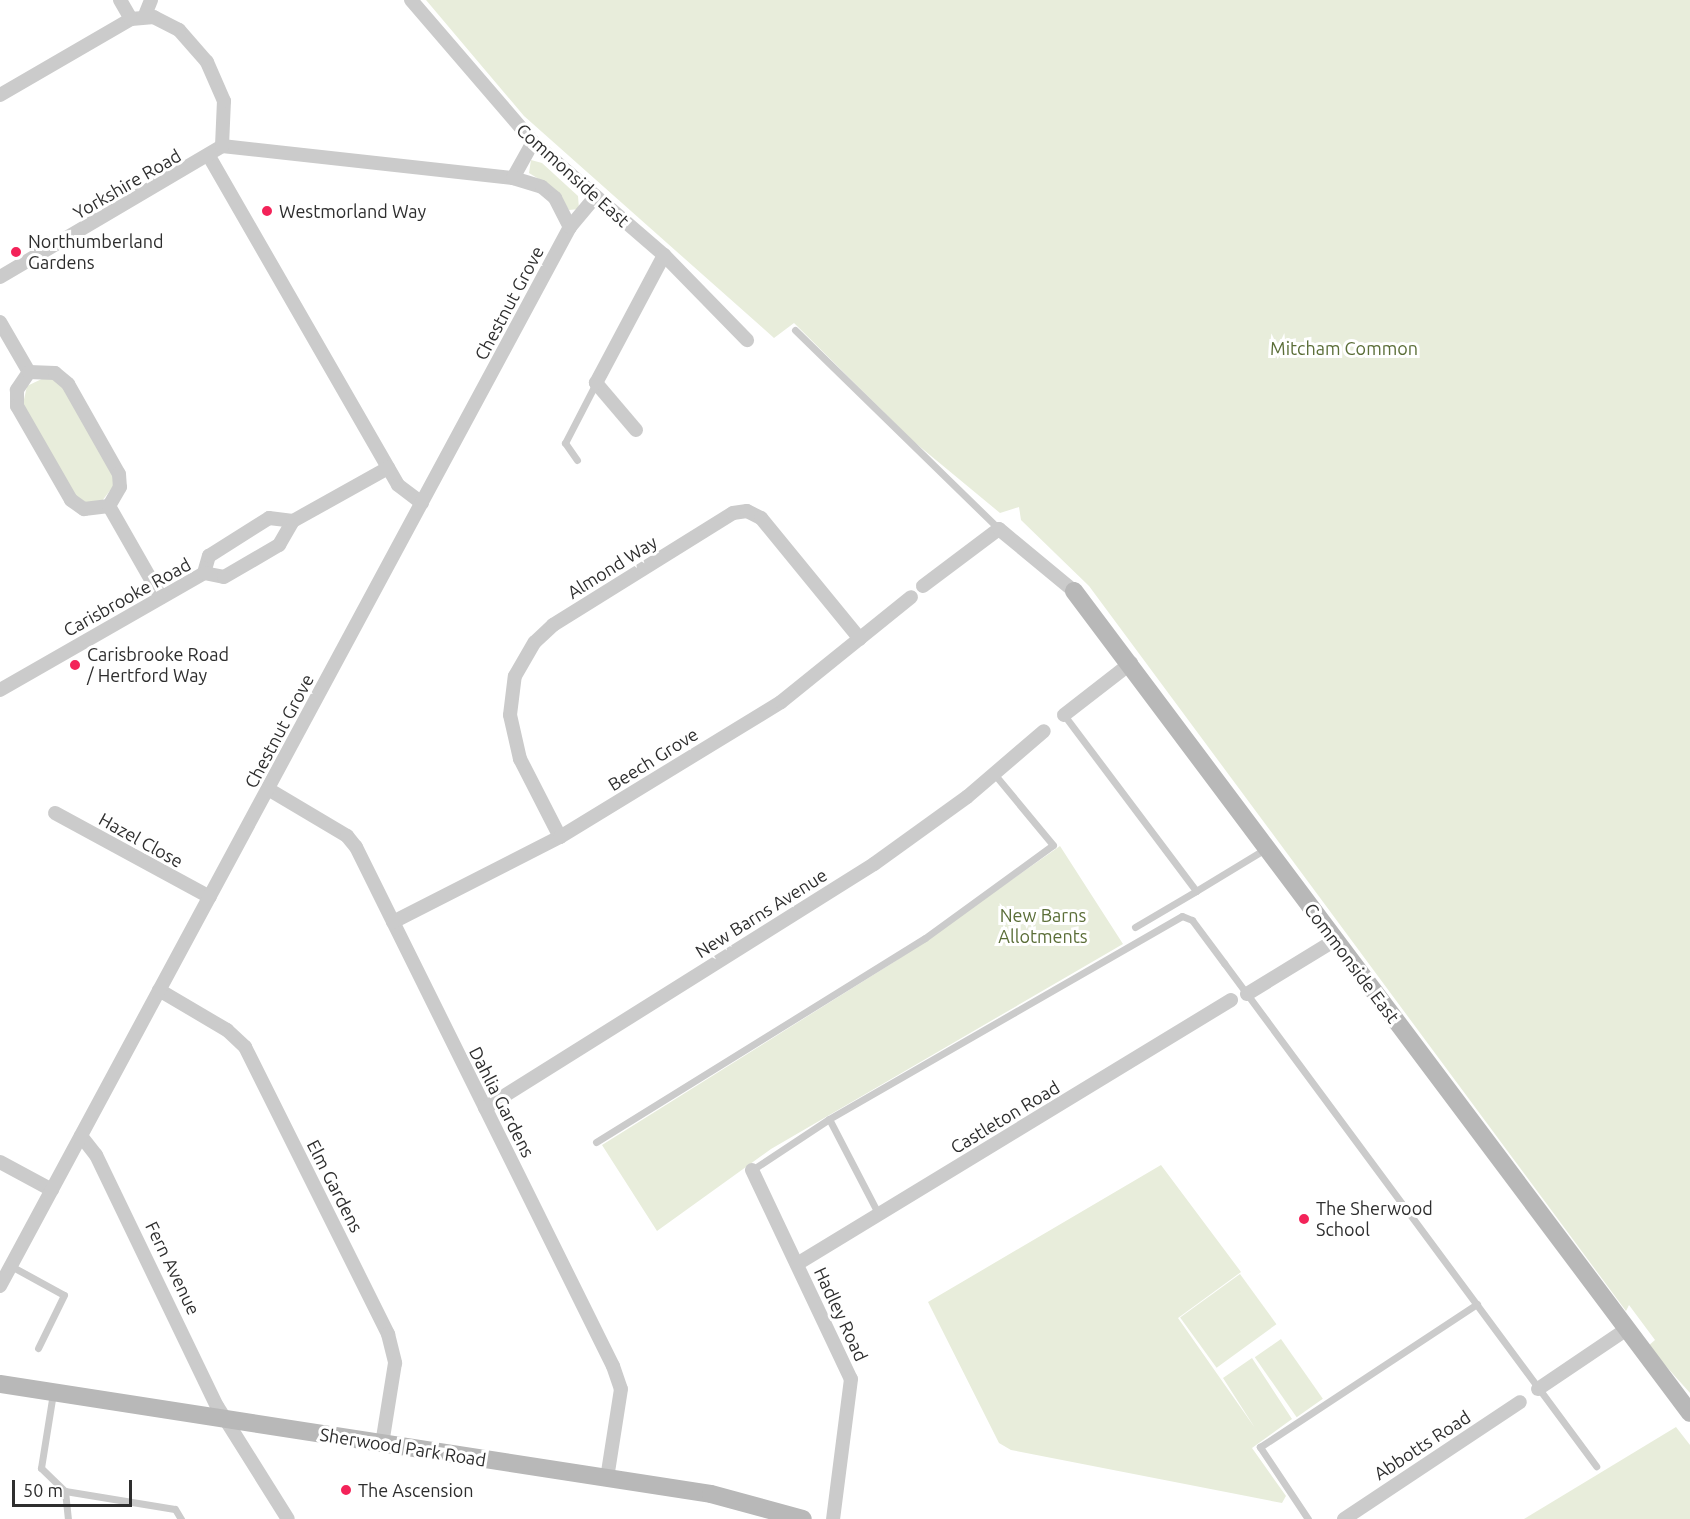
<!DOCTYPE html>
<html>
<head>
<meta charset="utf-8">
<style>
  body { margin:0 }
  #map { position:relative; width:1690px; height:1519px; overflow:hidden; background:#fff; font-family:Ubuntu,sans-serif }
  div>[style] { position:absolute }
  .green>* { inset:0; background:#e8eddb; transform-origin:0 0 }
  .lane>* { height:7px; margin:-3.5px; padding:0 3.5px; transform-origin:3.5px; border-radius:3.5px; background:#cbcbcb }
  .street>* { height:14px; margin:-7px; padding:0 7px; transform-origin:7px; border-radius:7px; background:#cbcbcb }
  .secondary>* { height:18px; margin:-9px; padding:0 9px; transform-origin:9px; border-radius:9px; background:#b8b8b8 }
  .dots>* { width:16px; height:16px; translate:-50% -50%; box-sizing:border-box; border:3px solid #fff; border-radius:50% }
  span { translate:-50% -50%; white-space:nowrap; text-align:center; line-height:1.15; -webkit-text-stroke:6px #fff; paint-order:stroke }
  .street-label { font-size:18px; color:#2e2e2e }
  .poi-label { font-size:18px; color:#2e2e2e }
  .left { translate:0 -50%; text-align:left }
  .park-label { font-size:18px; color:#5b6e38 }
  .scale { position:absolute; left:12px; top:1480px; width:120px; height:27px; box-sizing:border-box; border:3px solid #2e2e2e; border-top:0; padding-left:8px; font-size:18px; line-height:21px; white-space:nowrap; color:#2e2e2e; -webkit-text-stroke:4px #fff; paint-order:stroke }
</style>
</head>
<body>
<div id="map">
  <div class="green">
    <i style="clip-path:polygon(426px 0,1690px 0,1690px 1393px,1648px 1346px,1655px 1340px,1629px 1305px,1626px 1311px,1089px 586px,1021px 520px,1019px 507px,1000px 513px,913px 441px,794px 323px,774px 338px,524px 116px)"></i>
    <i style="clip-path:polygon(531px 160px,542px 163px,578px 196px,579px 209px,569px 210px,555px 189px,529px 173px)"></i>
    <i style="clip-path:polygon(48px 376px,61px 384px,111px 469px,115px 484px,102px 501px,87px 503px,76px 496px,23px 404px,27px 386px)"></i>
    <i style="clip-path:polygon(1060px 846px,1123px 944px,771px 1149px,657px 1231px,602px 1145px,894px 962px)"></i>
    <i style="clip-path:polygon(1161px 1165px,1241px 1272px,1178px 1318px,1255px 1428px,1223px 1378px,1252px 1358px,1292px 1419px,1252px 1448px,1286px 1496px,1282px 1503px,1011px 1450px,999px 1443px,928px 1302px)"></i>
    <i style="left:1240px;top:1274px;width:62px;height:74px;rotate:54deg"></i>
    <i style="left:1281px;top:1339px;width:73px;height:32px;rotate:55deg"></i>
    <i style="clip-path:polygon(1676px 1427px,1690px 1445px,1690px 1519px,1524px 1519px)"></i>
  </div>
  <div class="lane">
    <i style="left:795px;top:330px;width:285px;rotate:44.3deg"></i>
    <i style="left:577px;top:460px;width:21px;rotate:-125deg"></i>
    <i style="left:565px;top:443px;width:68px;rotate:-62.7deg"></i>
    <i style="left:1064px;top:715px;width:220px;rotate:53.1deg"></i>
    <i style="left:1196px;top:891px;width:81px;rotate:-31.3deg"></i>
    <i style="left:1135px;top:927px;width:71px;rotate:-30.5deg"></i>
    <i style="left:596px;top:1142px;width:387px;rotate:-31.8deg"></i>
    <i style="left:925px;top:938px;width:158px;rotate:-36deg"></i>
    <i style="left:1053px;top:845px;width:91px;rotate:-129.6deg"></i>
    <i style="left:752px;top:1170px;width:92px;rotate:-33.5deg"></i>
    <i style="left:879px;top:1215px;width:108px;rotate:-117.5deg"></i>
    <i style="left:829px;top:1119px;width:407px;rotate:-29.9deg"></i>
    <i style="left:1182px;top:916px;width:11px;rotate:22deg"></i>
    <i style="left:1192px;top:920px;width:54px;rotate:53.3deg"></i>
    <i style="left:1224px;top:963px;width:626px;rotate:53.51deg"></i>
    <i style="left:11px;top:1266px;width:60px;rotate:28.7deg"></i>
    <i style="left:64px;top:1295px;width:59px;rotate:116.1deg"></i>
    <i style="left:53px;top:1393px;width:76px;rotate:99.1deg"></i>
    <i style="left:41px;top:1468px;width:33px;rotate:44deg"></i>
    <i style="left:65px;top:1491px;width:28px;rotate:84deg"></i>
    <i style="left:65px;top:1491px;width:111px;rotate:9.3deg"></i>
    <i style="left:175px;top:1509px;width:12px;rotate:59deg"></i>
    <i style="left:1308px;top:1519px;width:87px;rotate:-123.7deg"></i>
    <i style="left:1260px;top:1447px;width:260px;rotate:-33.4deg"></i>
  </div>
  <div class="street">
    <i style="left:411px;top:0;width:187px;rotate:49.3deg"></i>
    <i style="left:533px;top:142px;width:173px;rotate:40.8deg"></i>
    <i style="left:664px;top:255px;width:119px;rotate:45.7deg"></i>
    <i style="left:145px;top:15px;width:16px;rotate:-68deg"></i>
    <i style="left:0;top:95px;width:151px;rotate:-30.1deg"></i>
    <i style="left:222px;top:146px;width:293px;rotate:6.3deg"></i>
    <i style="left:513px;top:178px;width:41px;rotate:-60.9deg"></i>
    <i style="left:210px;top:158px;width:377px;rotate:60.1deg"></i>
    <i style="left:398px;top:485px;width:30px;rotate:37deg"></i>
    <i style="left:513px;top:178px;width:30px;rotate:17deg"></i>
    <i style="left:542px;top:187px;width:17px;rotate:40deg"></i>
    <i style="left:555px;top:198px;width:33px;rotate:63deg"></i>
    <i style="left:0;top:277px;width:258px;rotate:-30.5deg"></i>
    <i style="left:222px;top:146px;width:45px;rotate:-87.5deg"></i>
    <i style="left:224px;top:101px;width:43px;rotate:-113.6deg"></i>
    <i style="left:207px;top:62px;width:43px;rotate:-131.2deg"></i>
    <i style="left:179px;top:30px;width:28px;rotate:-153deg"></i>
    <i style="left:154px;top:17px;width:23px;rotate:175deg"></i>
    <i style="left:131px;top:19px;width:22px;rotate:-120deg"></i>
    <i style="left:0;top:322px;width:58px;rotate:59.9deg"></i>
    <i style="left:29px;top:372px;width:22px;rotate:124deg"></i>
    <i style="left:17px;top:390px;width:16px;rotate:90deg"></i>
    <i style="left:17px;top:406px;width:108px;rotate:60.1deg"></i>
    <i style="left:71px;top:500px;width:16px;rotate:35deg"></i>
    <i style="left:84px;top:509px;width:25px;rotate:-7deg"></i>
    <i style="left:29px;top:372px;width:26px;rotate:2deg"></i>
    <i style="left:55px;top:373px;width:17px;rotate:40deg"></i>
    <i style="left:68px;top:384px;width:103px;rotate:60.5deg"></i>
    <i style="left:119px;top:474px;width:13px;rotate:86deg"></i>
    <i style="left:120px;top:487px;width:22px;rotate:120deg"></i>
    <i style="left:109px;top:506px;width:105px;rotate:60.3deg"></i>
    <i style="left:636px;top:430px;width:62px;rotate:-130.4deg"></i>
    <i style="left:596px;top:383px;width:145px;rotate:-62deg"></i>
    <i style="left:204px;top:573px;width:18px;rotate:-74deg"></i>
    <i style="left:209px;top:556px;width:71px;rotate:-32.3deg"></i>
    <i style="left:269px;top:518px;width:24px;rotate:7deg"></i>
    <i style="left:923px;top:586px;width:95px;rotate:-36.9deg"></i>
    <i style="left:999px;top:529px;width:97px;rotate:39.6deg"></i>
    <i style="left:0;top:690px;width:235px;rotate:-29.8deg"></i>
    <i style="left:204px;top:573px;width:20px;rotate:11deg"></i>
    <i style="left:224px;top:577px;width:64px;rotate:-30.2deg"></i>
    <i style="left:279px;top:545px;width:28px;rotate:-60deg"></i>
    <i style="left:293px;top:521px;width:109px;rotate:-29.2deg"></i>
    <i style="left:1064px;top:715px;width:85px;rotate:-37.8deg"></i>
    <i style="left:268px;top:789px;width:92px;rotate:30.7deg"></i>
    <i style="left:347px;top:836px;width:14px;rotate:51deg"></i>
    <i style="left:356px;top:847px;width:579px;rotate:63.66deg"></i>
    <i style="left:613px;top:1366px;width:24px;rotate:71deg"></i>
    <i style="left:621px;top:1389px;width:90px;rotate:98.9deg"></i>
    <i style="left:55px;top:813px;width:176px;rotate:28.5deg"></i>
    <i style="left:560px;top:837px;width:88px;rotate:-117.1deg"></i>
    <i style="left:520px;top:759px;width:45px;rotate:-102.8deg"></i>
    <i style="left:510px;top:715px;width:39px;rotate:-83deg"></i>
    <i style="left:515px;top:676px;width:39px;rotate:-60deg"></i>
    <i style="left:535px;top:642px;width:25px;rotate:-43deg"></i>
    <i style="left:553px;top:625px;width:212px;rotate:-31.9deg"></i>
    <i style="left:733px;top:513px;width:14px;rotate:-8deg"></i>
    <i style="left:747px;top:511px;width:16px;rotate:27deg"></i>
    <i style="left:761px;top:518px;width:156px;rotate:50.7deg"></i>
    <i style="left:393px;top:922px;width:187px;rotate:-27deg"></i>
    <i style="left:560px;top:837px;width:259px;rotate:-31.4deg"></i>
    <i style="left:781px;top:702px;width:167px;rotate:-38.9deg"></i>
    <i style="left:159px;top:990px;width:79px;rotate:30.5deg"></i>
    <i style="left:227px;top:1030px;width:25px;rotate:43deg"></i>
    <i style="left:245px;top:1047px;width:321px;rotate:63.5deg"></i>
    <i style="left:388px;top:1334px;width:30px;rotate:76deg"></i>
    <i style="left:395px;top:1363px;width:82px;rotate:99.1deg"></i>
    <i style="left:1247px;top:994px;width:103px;rotate:-31.5deg"></i>
    <i style="left:485px;top:1108px;width:459px;rotate:-32.1deg"></i>
    <i style="left:874px;top:864px;width:115px;rotate:-35.8deg"></i>
    <i style="left:967px;top:797px;width:101px;rotate:-40.6deg"></i>
    <i style="left:81px;top:1136px;width:24px;rotate:52deg"></i>
    <i style="left:96px;top:1155px;width:279px;rotate:64.3deg"></i>
    <i style="left:217px;top:1406px;width:133px;rotate:57.9deg"></i>
    <i style="left:0;top:1162px;width:59px;rotate:28.3deg"></i>
    <i style="left:752px;top:1170px;width:231px;rotate:64.7deg"></i>
    <i style="left:851px;top:1379px;width:141px;rotate:97.3deg"></i>
    <i style="left:797px;top:1264px;width:508px;rotate:-31.31deg"></i>
    <i style="left:0;top:1286px;width:1203px;rotate:-61.71deg"></i>
    <i style="left:570px;top:227px;width:39px;rotate:-50deg"></i>
    <i style="left:1538px;top:1389px;width:107px;rotate:-34deg"></i>
    <i style="left:1344px;top:1519px;width:211px;rotate:-33.6deg"></i>
  </div>
  <div class="secondary">
    <i style="left:1074px;top:591px;width:1027px;rotate:53.15deg"></i>
    <i style="left:0;top:1384px;width:719px;rotate:8.79deg"></i>
    <i style="left:711px;top:1494px;width:95px;rotate:15.2deg"></i>
  </div>
  <div class="dots">
    <i style="left:267px;top:211px;background:#f32359"></i>
    <i style="left:16px;top:252px;background:#f32359"></i>
    <i style="left:75px;top:665px;background:#f32359"></i>
    <i style="left:1304px;top:1219px;background:#f32359"></i>
    <i style="left:346px;top:1490px;background:#f32359"></i>
  </div>
  <div class="street-label">
    <span style="left:573px;top:175px;rotate:42deg">Commonside East</span>
    <span style="left:127px;top:184px;rotate:-30deg">Yorkshire Road</span>
    <span style="left:509px;top:303px;rotate:-62deg">Chestnut Grove</span>
    <span style="left:612px;top:567px;rotate:-32deg">Almond Way</span>
    <span style="left:127px;top:597px;rotate:-29deg">Carisbrooke Road</span>
    <span style="left:279px;top:731px;rotate:-62deg">Chestnut Grove</span>
    <span style="left:653px;top:759px;rotate:-32deg">Beech Grove</span>
    <span style="left:141px;top:840px;rotate:29deg">Hazel Close</span>
    <span style="left:761px;top:913px;rotate:-32deg">New Barns Avenue</span>
    <span style="left:1352px;top:963px;rotate:53deg">Commonside East</span>
    <span style="left:502px;top:1102px;rotate:63deg">Dahlia Gardens</span>
    <span style="left:1005px;top:1117px;rotate:-31deg">Castleton Road</span>
    <span style="left:335px;top:1186px;rotate:63deg">Elm Gardens</span>
    <span style="left:173px;top:1268px;rotate:64deg">Fern Avenue</span>
    <span style="left:841px;top:1314px;rotate:65deg">Hadley Road</span>
    <span style="left:1422px;top:1445px;rotate:-33deg">Abbotts Road</span>
    <span style="left:403px;top:1447px;rotate:9deg">Sherwood Park Road</span>
  </div>
  <div class="poi-label">
    <span class="left" style="left:279px;top:211px">Westmorland Way</span>
    <span class="left" style="left:28px;top:252px">Northumberland<br>Gardens</span>
    <span class="left" style="left:87px;top:665px">Carisbrooke Road<br>/ Hertford Way</span>
    <span class="left" style="left:1316px;top:1219px">The Sherwood<br>School</span>
    <span class="left" style="left:358px;top:1490px">The Ascension</span>
  </div>
  <div class="park-label">
    <span style="left:1344px;top:348px">Mitcham Common</span>
    <span style="left:1043px;top:926px">New Barns<br>Allotments</span>
  </div>
  <div class="scale">50 m</div>
</div>
</body>
</html>
